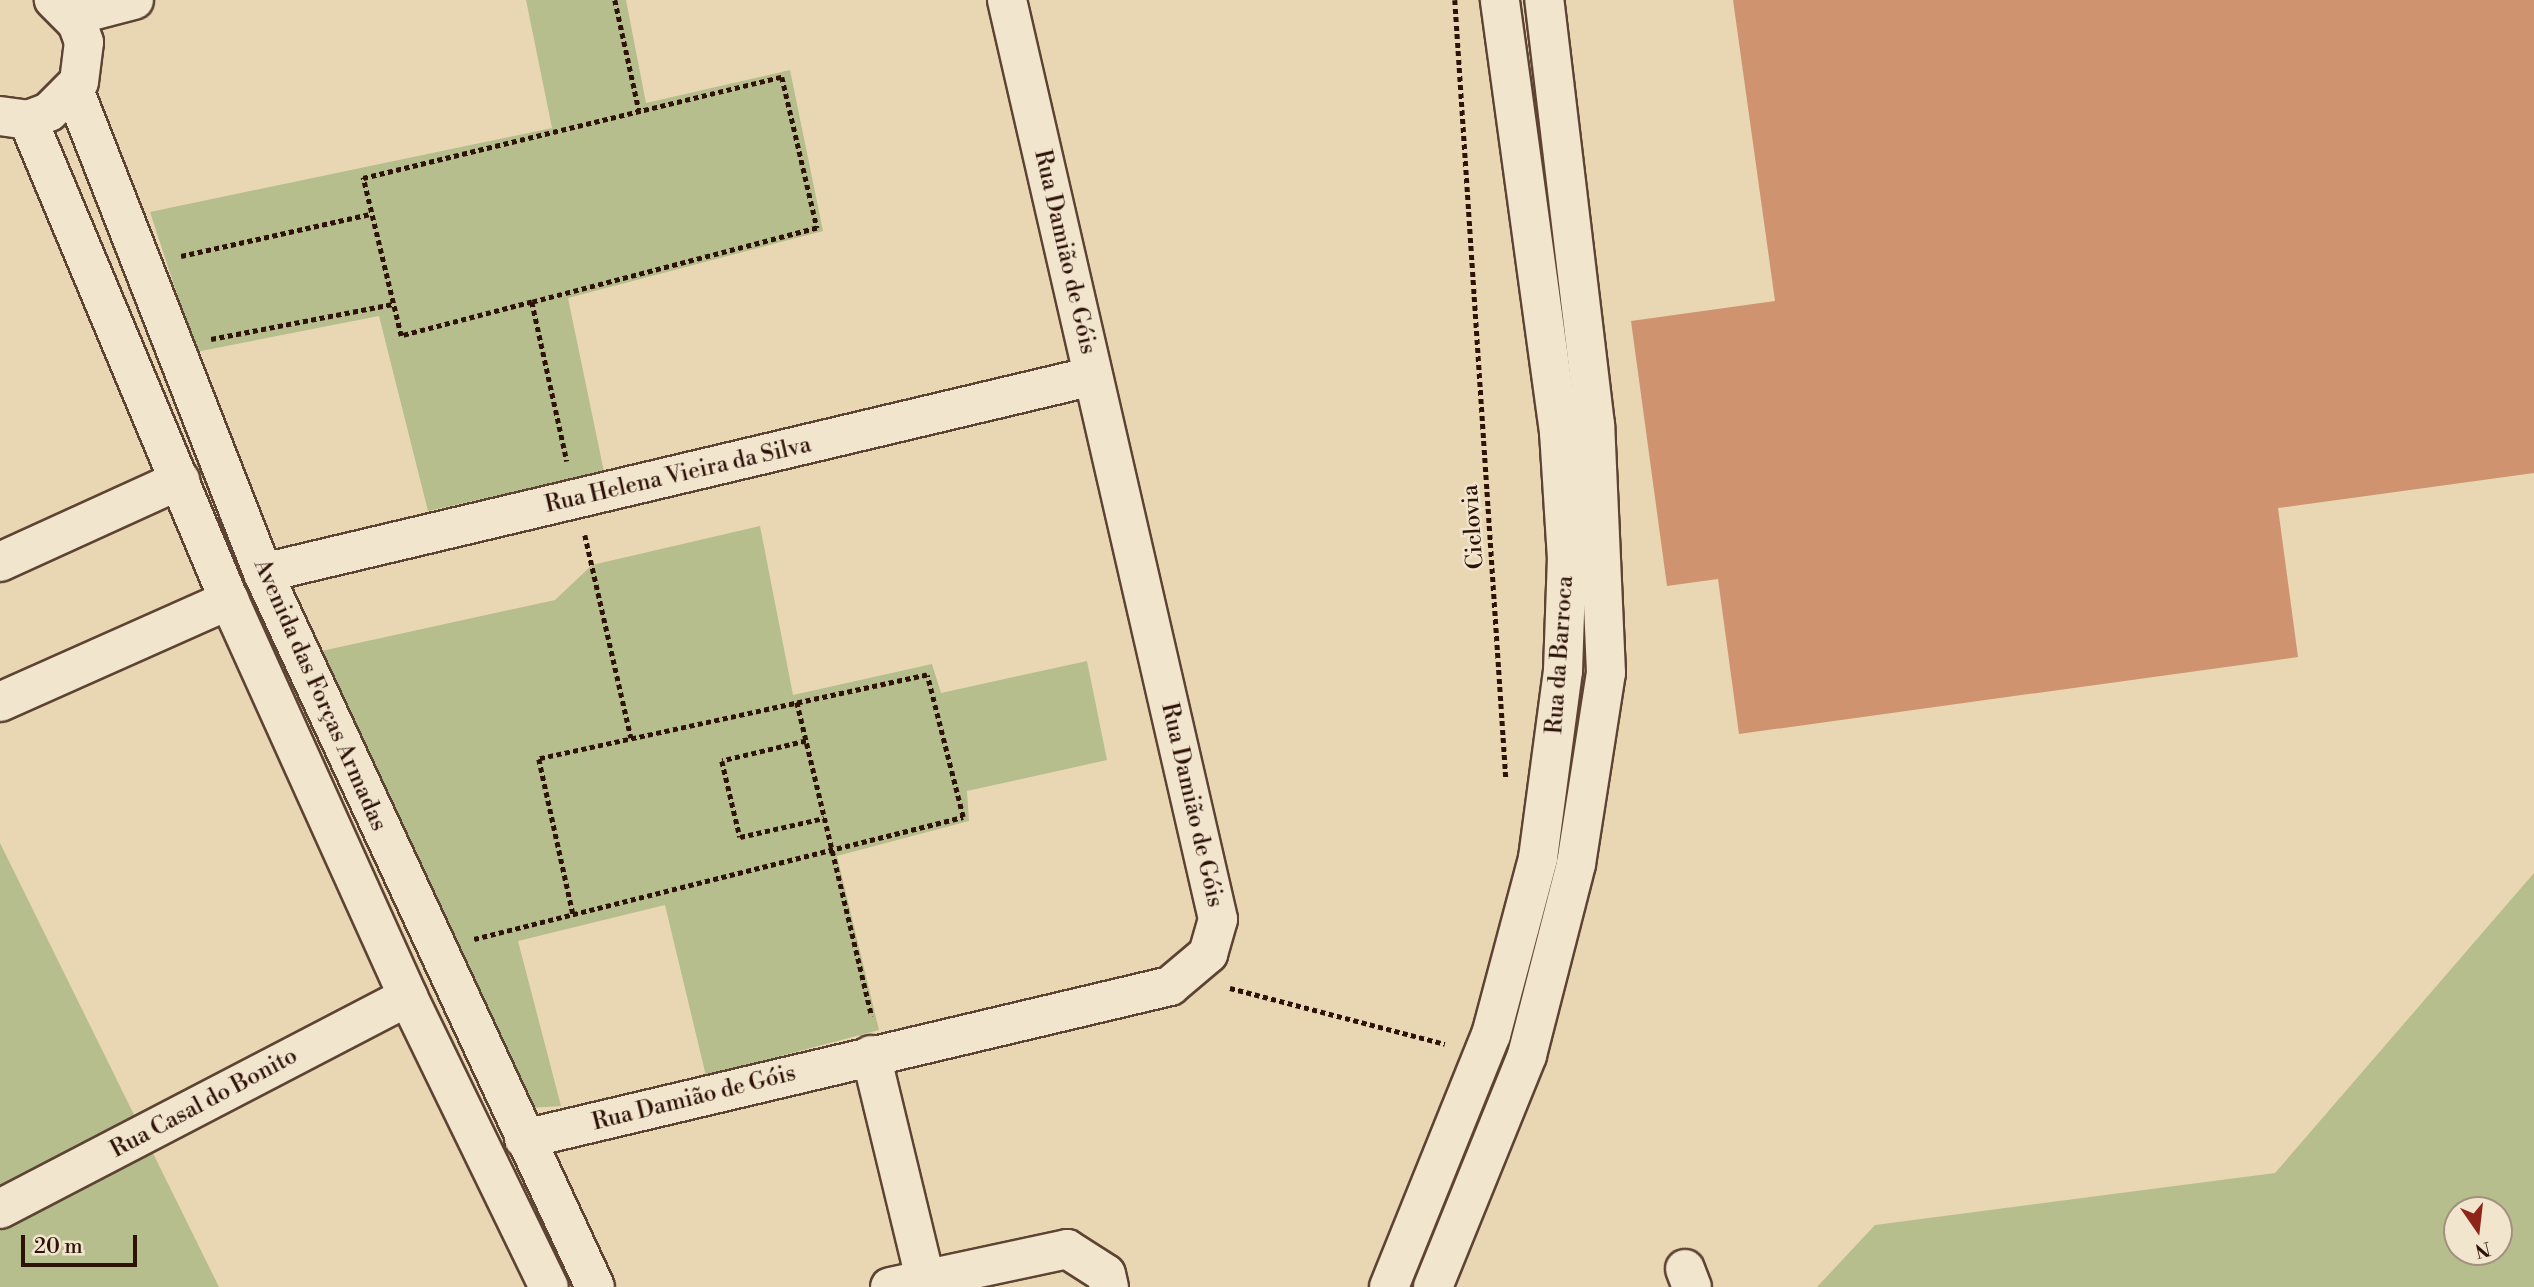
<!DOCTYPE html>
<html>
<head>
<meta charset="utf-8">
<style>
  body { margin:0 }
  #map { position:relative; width:2534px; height:1287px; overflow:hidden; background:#e9d7b3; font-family:"Libre Bodoni",serif }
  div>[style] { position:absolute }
  .green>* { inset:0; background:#b6be8d }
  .building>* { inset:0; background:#d0936f }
  .path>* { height:4.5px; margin-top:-2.25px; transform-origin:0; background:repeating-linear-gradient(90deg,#2e1208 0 5px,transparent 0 8.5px) }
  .roads { filter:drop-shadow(2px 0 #5d4333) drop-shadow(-2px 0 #5d4333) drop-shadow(0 2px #5d4333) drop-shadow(0 -2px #5d4333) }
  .minor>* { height:38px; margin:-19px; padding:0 19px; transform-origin:19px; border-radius:19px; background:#f1e5ce }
  .tertiary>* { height:38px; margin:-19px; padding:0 19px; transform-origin:19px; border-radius:19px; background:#f1e5ce }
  span { translate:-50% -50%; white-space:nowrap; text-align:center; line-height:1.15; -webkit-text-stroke:5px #f1e5ce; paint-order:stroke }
  .street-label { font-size:23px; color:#2e1208 }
  .north { position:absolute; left:2443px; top:1196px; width:70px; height:70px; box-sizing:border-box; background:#f1e5ce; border:2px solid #a3917f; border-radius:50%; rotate:166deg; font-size:19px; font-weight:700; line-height:28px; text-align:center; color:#2e1208 }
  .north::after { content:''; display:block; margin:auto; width:24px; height:32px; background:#8f2418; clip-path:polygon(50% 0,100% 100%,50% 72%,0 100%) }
  .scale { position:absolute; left:21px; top:1235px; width:116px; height:32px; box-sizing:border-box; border:4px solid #2e1208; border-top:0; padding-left:9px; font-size:21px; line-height:24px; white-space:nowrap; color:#2e1208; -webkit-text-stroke:5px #f1e5ce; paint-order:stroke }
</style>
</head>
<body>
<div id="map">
  <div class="green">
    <i style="clip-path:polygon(526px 0,626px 0,646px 103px,790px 70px,823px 231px,568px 298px,604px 472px,428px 511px,379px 316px,196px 352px,150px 212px,552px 128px)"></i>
    <i style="clip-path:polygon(760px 526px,793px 695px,932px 664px,941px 693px,1087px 661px,1107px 760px,967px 791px,969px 821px,837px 856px,879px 1030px,706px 1076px,665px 905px,518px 941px,561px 1106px,529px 1108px,317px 652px,555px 600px,592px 565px)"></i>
    <i style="clip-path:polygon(0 843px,219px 1287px,0 1287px)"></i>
    <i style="clip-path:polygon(evenodd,2534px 873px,2534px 1287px,1817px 1287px,1875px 1225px,2275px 1173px,2534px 873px,2457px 1210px,2499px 1210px,2499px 1252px,2457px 1252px,2457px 1210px)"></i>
  </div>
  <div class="building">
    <i style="clip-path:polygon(1733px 0,2534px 0,2534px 473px,2278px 508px,2298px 657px,1739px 734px,1718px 579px,1667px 586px,1631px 321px,1775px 301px)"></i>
  </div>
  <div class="path">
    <i style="left:615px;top:0;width:113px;rotate:77.7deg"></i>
    <i style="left:1455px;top:0;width:780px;rotate:86.25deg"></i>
    <i style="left:181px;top:256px;width:195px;rotate:-12.5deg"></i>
    <i style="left:532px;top:302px;width:135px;rotate:165.5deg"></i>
    <i style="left:401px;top:336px;width:163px;rotate:-103.5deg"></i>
    <i style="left:363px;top:178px;width:431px;rotate:-13.6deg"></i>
    <i style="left:782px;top:77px;width:155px;rotate:76.9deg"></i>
    <i style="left:817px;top:228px;width:294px;rotate:165.4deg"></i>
    <i style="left:532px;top:302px;width:163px;rotate:77.6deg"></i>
    <i style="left:211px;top:339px;width:184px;rotate:-10.9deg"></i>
    <i style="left:585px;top:535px;width:208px;rotate:77.2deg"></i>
    <i style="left:797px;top:702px;width:323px;rotate:76.6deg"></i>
    <i style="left:806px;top:741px;width:86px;rotate:166.6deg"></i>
    <i style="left:722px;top:761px;width:78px;rotate:76.7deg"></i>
    <i style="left:740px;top:837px;width:86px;rotate:-12.7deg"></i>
    <i style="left:474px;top:939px;width:504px;rotate:-14.01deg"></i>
    <i style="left:963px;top:817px;width:146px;rotate:-104.2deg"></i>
    <i style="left:927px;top:675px;width:397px;rotate:167.8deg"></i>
    <i style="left:539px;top:759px;width:159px;rotate:77.6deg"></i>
    <i style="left:1230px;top:988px;width:222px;rotate:14.6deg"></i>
  </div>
  <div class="roads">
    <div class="minor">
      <i style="left:72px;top:16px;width:64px;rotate:-14.5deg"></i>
      <i style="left:0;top:562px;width:198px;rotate:-24.5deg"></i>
      <i style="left:263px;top:573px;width:853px;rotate:-13.35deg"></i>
      <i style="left:0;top:702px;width:251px;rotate:-24deg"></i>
      <i style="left:871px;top:1055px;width:229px;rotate:76.4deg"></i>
      <i style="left:524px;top:1139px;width:664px;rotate:-13.32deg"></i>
      <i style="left:1170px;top:986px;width:50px;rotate:-40.1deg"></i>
      <i style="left:1208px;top:954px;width:36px;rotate:-74deg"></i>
      <i style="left:1218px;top:919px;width:943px;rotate:-102.93deg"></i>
      <i style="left:0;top:1209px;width:460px;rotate:-27.5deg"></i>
      <i style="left:1685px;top:1269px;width:19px;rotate:69deg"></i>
      <i style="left:890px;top:1287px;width:181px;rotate:-12.1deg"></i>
      <i style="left:1067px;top:1249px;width:46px;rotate:32.7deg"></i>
      <i style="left:1106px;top:1274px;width:13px;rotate:77deg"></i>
    </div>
    <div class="tertiary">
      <i style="left:74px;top:90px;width:519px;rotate:68.63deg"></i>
      <i style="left:263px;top:573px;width:787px;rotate:65.06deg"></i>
      <i style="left:0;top:116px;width:28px;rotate:8deg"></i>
      <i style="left:28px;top:120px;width:22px;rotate:-21deg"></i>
      <i style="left:49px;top:112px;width:42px;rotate:-45deg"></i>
      <i style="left:79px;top:82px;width:40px;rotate:-82.9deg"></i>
      <i style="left:84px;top:42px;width:20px;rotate:-110deg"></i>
      <i style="left:77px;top:23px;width:33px;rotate:-135deg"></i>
      <i style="left:28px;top:120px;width:520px;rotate:67.28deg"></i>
      <i style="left:229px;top:600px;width:435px;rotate:65.7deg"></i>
      <i style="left:408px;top:997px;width:322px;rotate:64.1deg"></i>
      <i style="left:1389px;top:1287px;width:272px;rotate:-68deg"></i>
      <i style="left:1491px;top:1035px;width:183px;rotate:-75.1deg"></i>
      <i style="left:1538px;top:858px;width:189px;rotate:-82.4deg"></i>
      <i style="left:1563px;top:671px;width:112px;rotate:-88deg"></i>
      <i style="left:1567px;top:559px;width:127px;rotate:-93.6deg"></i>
      <i style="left:1559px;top:432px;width:436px;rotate:-97.8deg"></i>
      <i style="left:1433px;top:1287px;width:250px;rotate:-67.9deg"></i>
      <i style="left:1527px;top:1055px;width:197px;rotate:-75.6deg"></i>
      <i style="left:1576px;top:864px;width:193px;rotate:-81.1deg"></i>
      <i style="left:1606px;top:673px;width:248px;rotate:-92.5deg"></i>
      <i style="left:1595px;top:425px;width:428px;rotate:-96.8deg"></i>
    </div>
  </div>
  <div class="street-label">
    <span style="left:1065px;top:252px;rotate:77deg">Rua Damião de Góis</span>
    <span style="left:678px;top:475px;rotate:-13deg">Rua Helena Vieira da Silva</span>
    <span style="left:1473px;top:527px;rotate:-94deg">Ciclovia</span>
    <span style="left:1560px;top:655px;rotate:-86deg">Rua da Barroca</span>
    <span style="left:320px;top:695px;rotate:66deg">Avenida das Forças Armadas</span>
    <span style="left:1192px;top:805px;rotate:77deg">Rua Damião de Góis</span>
    <span style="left:694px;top:1098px;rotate:-14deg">Rua Damião de Góis</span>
    <span style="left:204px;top:1103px;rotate:-28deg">Rua Casal do Bonito</span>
  </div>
  <div class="north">N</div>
  <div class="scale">20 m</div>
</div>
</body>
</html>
